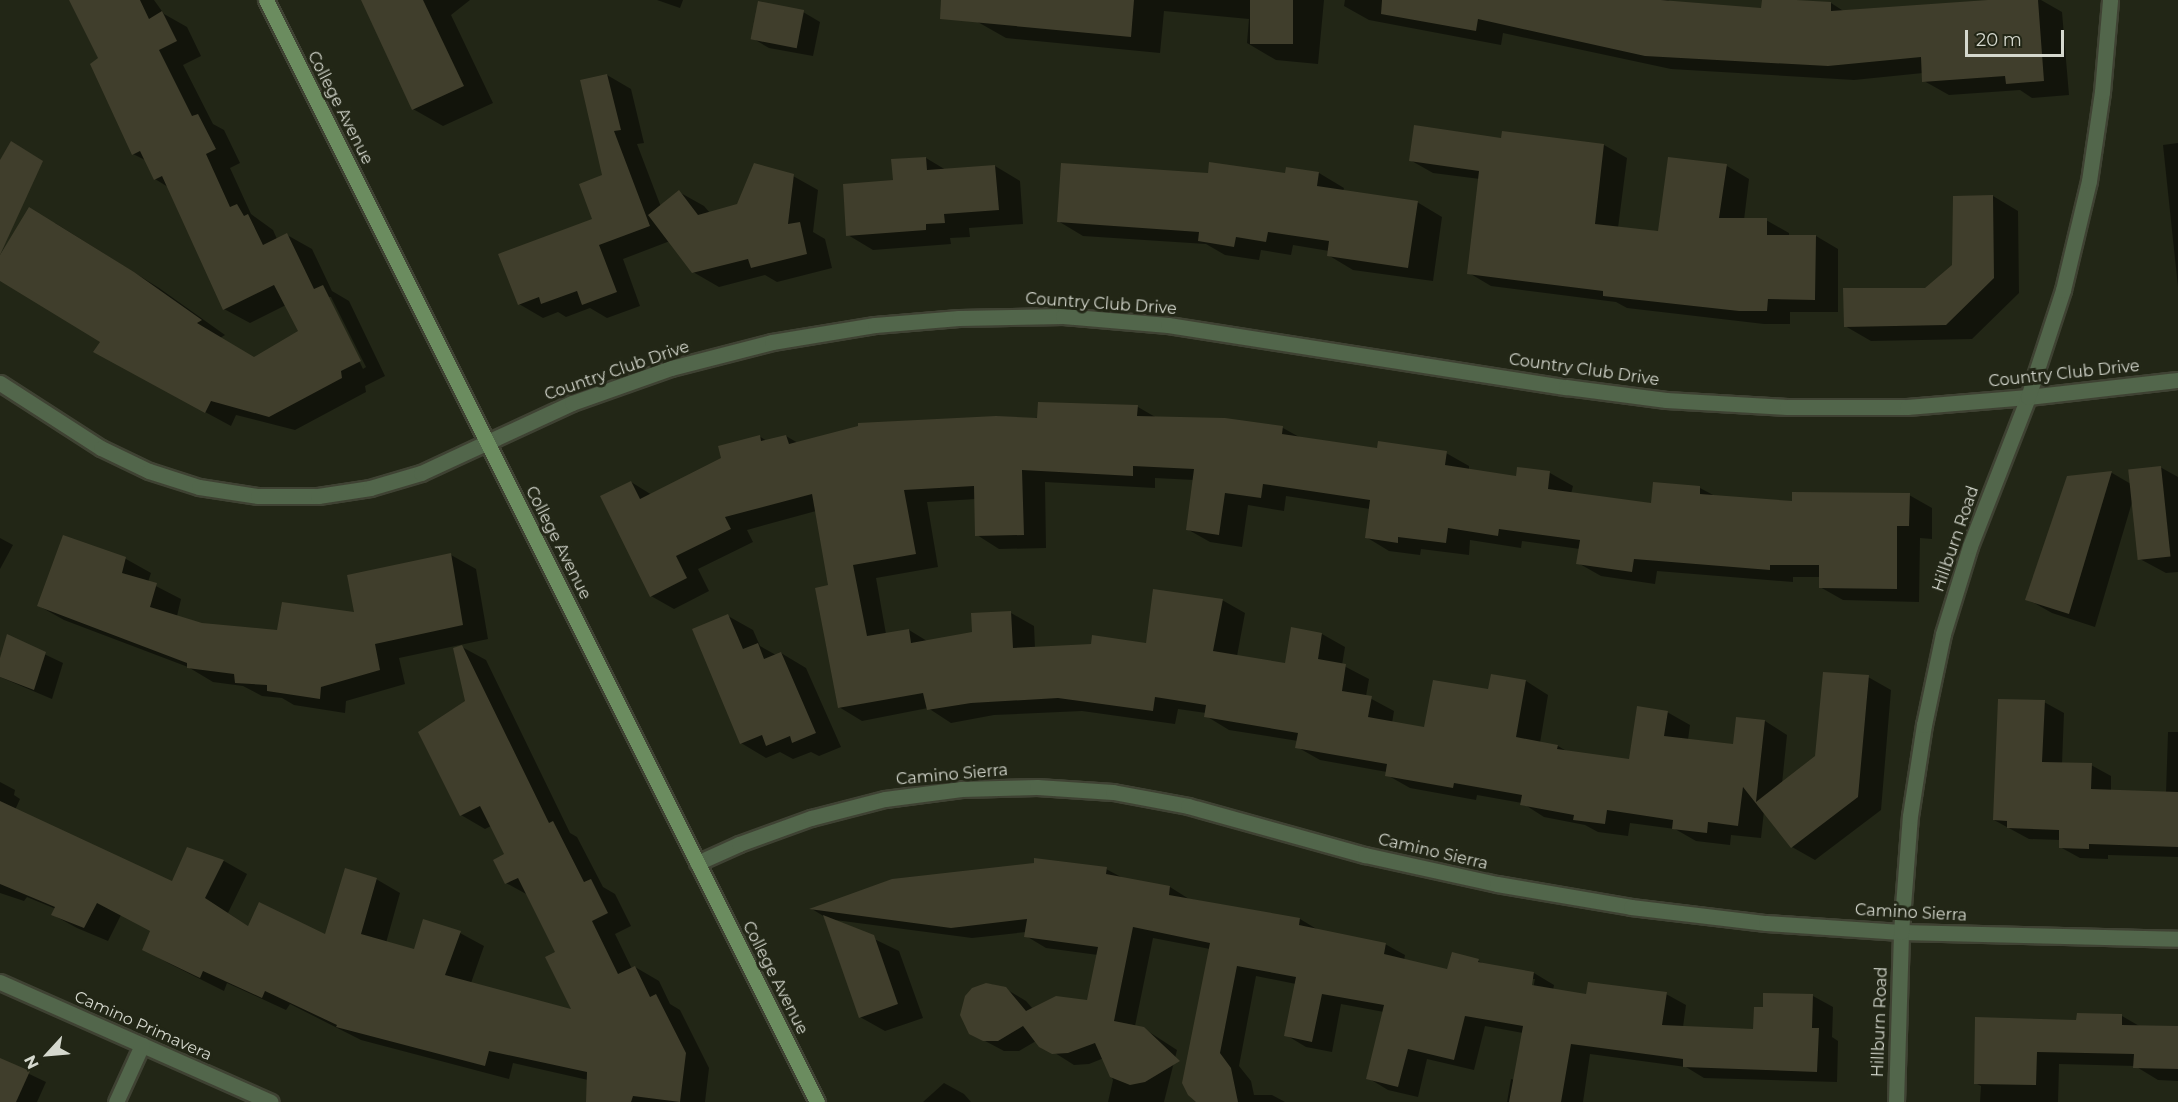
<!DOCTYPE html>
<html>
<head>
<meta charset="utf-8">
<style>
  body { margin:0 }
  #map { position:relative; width:2178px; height:1102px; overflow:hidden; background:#222616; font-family:Montserrat,sans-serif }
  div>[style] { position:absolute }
  .shadow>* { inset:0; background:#0007 }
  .building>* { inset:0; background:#403e2c; transform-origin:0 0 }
  .roads { filter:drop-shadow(2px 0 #3f4233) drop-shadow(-2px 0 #3f4233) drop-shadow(0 2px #3f4233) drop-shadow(0 -2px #3f4233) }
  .street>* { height:15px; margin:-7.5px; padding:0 7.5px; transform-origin:7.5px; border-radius:7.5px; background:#52664b }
  .secondary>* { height:15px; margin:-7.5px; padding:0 7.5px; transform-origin:7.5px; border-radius:7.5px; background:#6b8c5f }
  span { translate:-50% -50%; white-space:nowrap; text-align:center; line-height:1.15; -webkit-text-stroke:6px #222616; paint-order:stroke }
  .street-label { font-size:16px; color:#d5d8ce }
  .north { position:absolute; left:18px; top:1024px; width:60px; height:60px; -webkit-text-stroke:4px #222616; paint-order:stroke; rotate:244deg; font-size:16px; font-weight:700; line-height:24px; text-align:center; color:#d5d8ce }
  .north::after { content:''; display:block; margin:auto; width:21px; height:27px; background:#d5d8ce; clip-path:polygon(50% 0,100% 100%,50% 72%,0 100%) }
  .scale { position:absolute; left:1965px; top:30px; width:99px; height:27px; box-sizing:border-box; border:3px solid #d5d8ce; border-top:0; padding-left:8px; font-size:18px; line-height:21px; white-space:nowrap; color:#d5d8ce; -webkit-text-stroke:4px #222616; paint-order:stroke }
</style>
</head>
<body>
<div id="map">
  <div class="shadow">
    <i style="clip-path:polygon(evenodd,70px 0,154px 0,164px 14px,187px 27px,201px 56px,183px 65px,213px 124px,224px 130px,240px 163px,230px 168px,251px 214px,273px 230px,277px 239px,287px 235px,312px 249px,332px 291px,349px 301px,385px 376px,365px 386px,366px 392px,295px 430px,236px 415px,231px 426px,120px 366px,102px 341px,0 279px,0 258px,55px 223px,159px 288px,225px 335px,220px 338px,255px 359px,300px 332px,286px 305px,250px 323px,224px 309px,168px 187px,155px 179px,147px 161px,133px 154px,100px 59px,70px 0,328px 297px,331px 297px,366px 367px,363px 369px,328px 297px)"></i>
    <i style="clip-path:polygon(363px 0,470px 0,451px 15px,493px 103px,443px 126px,413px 109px)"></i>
    <i style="clip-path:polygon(657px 0,683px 0,680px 8px)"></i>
    <i style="clip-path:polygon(978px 0,1324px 0,1318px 64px,1276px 60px,1247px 43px,1249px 19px,1164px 11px,1160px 53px,1006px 38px,976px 21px)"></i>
    <i style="clip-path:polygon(1345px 0,1668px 0,1675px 4px,1763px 9px,1764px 0,1768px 0,1831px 3px,1845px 12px,2041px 0,2062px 12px,2069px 95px,2032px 98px,2020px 90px,1949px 95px,1924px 81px,1923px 73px,1854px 80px,1671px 69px,1503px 33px,1501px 45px,1369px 20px,1344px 6px)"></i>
    <i style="clip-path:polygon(803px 12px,820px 22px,813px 56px,769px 48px,752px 38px)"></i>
    <i style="clip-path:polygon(607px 75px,631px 89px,644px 143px,637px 144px,661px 207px,679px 192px,704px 206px,710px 213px,738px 205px,793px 176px,818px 190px,813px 232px,825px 239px,832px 268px,777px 282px,765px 275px,719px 287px,693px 272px,670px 241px,623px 259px,640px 306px,607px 318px,590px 308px,566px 317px,558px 312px,543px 318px,519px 304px,594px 220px,604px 176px)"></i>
    <i style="clip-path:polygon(1503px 133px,1604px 145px,1627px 158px,1618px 228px,1659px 232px,1727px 166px,1749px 179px,1744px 220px,1766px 220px,1789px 233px,1789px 236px,1816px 236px,1838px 249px,1838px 312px,1790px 312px,1790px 324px,1764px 324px,1627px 308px,1616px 302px,1491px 286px,1469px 273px,1480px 179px,1433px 173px,1410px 160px,1502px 139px)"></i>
    <i style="clip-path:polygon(2178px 143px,2178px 287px,2163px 145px)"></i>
    <i style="clip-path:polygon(926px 158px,946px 170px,995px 166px,1020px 181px,1023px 224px,969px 228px,970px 237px,950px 238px,951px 244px,873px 250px,848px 235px,895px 182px)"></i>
    <i style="clip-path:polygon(1319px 173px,1344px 188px,1343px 191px,1417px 202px,1442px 217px,1433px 281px,1353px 270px,1328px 255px,1329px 251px,1293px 245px,1291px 255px,1261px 250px,1259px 260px,1225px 255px,1206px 244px,1083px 236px,1058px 221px,1209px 175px)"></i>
    <i style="clip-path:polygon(1993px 196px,2018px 211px,2019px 293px,1972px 339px,1871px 341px,1845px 326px,1925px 289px,1954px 265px)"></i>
    <i style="clip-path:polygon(1138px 407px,1157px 418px,1283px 428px,1301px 438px,1379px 449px,1446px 453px,1469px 466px,1469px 470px,1517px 477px,1550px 473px,1573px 486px,1571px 494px,1652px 505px,1700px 488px,1715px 496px,1793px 503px,1909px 495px,1932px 508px,1932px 539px,1920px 538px,1919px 602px,1843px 600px,1820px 587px,1820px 577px,1793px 577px,1793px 582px,1657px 571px,1655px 584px,1601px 576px,1578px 563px,1580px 549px,1522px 541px,1521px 548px,1470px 540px,1469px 555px,1421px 549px,1420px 555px,1389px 551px,1366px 537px,1370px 509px,1286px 496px,1284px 511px,1248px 505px,1242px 547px,1210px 542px,1187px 529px,1194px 480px,1155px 478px,1155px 488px,1045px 482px,1046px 548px,999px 549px,977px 535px,976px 499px,927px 502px,938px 567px,876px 578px,886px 634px,909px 630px,927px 641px,973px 633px,1011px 613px,1034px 626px,1035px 648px,1147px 644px,1222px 600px,1245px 613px,1237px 656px,1286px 664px,1322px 634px,1345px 647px,1342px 665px,1369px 679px,1366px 696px,1394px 711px,1392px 723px,1425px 729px,1490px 691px,1526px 681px,1548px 695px,1540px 743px,1558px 746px,1568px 752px,1631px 761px,1667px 712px,1690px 725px,1688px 740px,1734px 746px,1765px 721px,1787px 735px,1782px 784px,1816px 757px,1868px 677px,1891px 690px,1881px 810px,1815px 860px,1792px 847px,1764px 811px,1761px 838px,1731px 835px,1730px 845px,1696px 841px,1675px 829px,1630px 823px,1628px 836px,1598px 832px,1585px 825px,1544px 817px,1522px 803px,1477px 795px,1476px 800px,1410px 788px,1387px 775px,1387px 772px,1320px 760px,1297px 747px,1298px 741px,1229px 730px,1206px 716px,1206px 713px,1178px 709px,1175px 724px,1082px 711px,994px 715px,951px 723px,928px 708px,862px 721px,839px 707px,830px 586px,816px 511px,747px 530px,753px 542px,698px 569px,709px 591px,674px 609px,651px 596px,631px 482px,652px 495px,723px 459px,759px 436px,767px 441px,786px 436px,798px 443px)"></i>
    <i style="clip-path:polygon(2160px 467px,2178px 477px,2178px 572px,2166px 573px,2140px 559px,2133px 499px,2095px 627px,2052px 613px,2027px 599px,2069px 478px,2112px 473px,2131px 484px)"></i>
    <i style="clip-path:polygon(64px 537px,126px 559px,151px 573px,148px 582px,181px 599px,177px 616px,202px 624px,279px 632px,356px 614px,451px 555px,476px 569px,488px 639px,399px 658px,405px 684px,346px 701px,345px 713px,294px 705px,282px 698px,262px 696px,243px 686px,213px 682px,188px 667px,64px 620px,39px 606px)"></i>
    <i style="clip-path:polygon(0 538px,13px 545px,0 569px)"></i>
    <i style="clip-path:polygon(728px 616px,753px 630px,760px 646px,776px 655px,781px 653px,806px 668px,841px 747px,819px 756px,811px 752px,793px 759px,780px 752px,766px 758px,741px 743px)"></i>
    <i style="clip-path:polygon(8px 637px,63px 663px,52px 699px,0 677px,0 664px)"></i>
    <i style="clip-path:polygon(462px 647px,486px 660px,570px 833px,577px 837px,603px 887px,615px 894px,631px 926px,615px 934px,632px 969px,635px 967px,659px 981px,670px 1004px,680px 1010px,709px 1068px,705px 1102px,590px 1102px,588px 1080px,513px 1063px,509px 1079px,361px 1040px,290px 1004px,286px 1010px,227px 983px,224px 991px,168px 963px,144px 949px,152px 931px,121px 915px,108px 941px,77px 928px,53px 915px,56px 909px,27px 897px,24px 901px,0 893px,0 782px,15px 790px,14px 795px,20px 799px,15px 810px,173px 883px,188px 849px,224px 861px,247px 874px,228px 913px,249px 927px,326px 936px,376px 879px,400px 893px,386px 943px,415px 951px,460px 933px,484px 946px,471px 983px,574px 1011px,557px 952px,528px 895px,506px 883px,506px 855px,491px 826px,485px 829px,461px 815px,467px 701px)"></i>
    <i style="clip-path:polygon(2044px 702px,2064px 713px,2062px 764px,2091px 765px,2111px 776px,2111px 791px,2166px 793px,2168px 732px,2178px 732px,2178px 857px,2108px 855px,2108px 859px,2080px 858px,2060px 847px,2060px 840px,2029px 839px,1994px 820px)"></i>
    <i style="clip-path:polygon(evenodd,1106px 869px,1123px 878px,1170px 887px,1189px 899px,1300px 919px,1320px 931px,1385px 944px,1405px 955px,1404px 960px,1448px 970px,1478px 961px,1486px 965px,1534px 973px,1554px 985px,1553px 990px,1587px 996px,1666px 994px,1686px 1005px,1683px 1027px,1754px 1030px,1764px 1009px,1764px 995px,1813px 996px,1833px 1007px,1832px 1037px,1838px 1041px,1837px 1082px,1704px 1078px,1686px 1067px,1590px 1054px,1583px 1102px,1507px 1102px,1511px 1079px,1515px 1080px,1523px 1033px,1485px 1026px,1474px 1070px,1427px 1059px,1418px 1097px,1388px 1090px,1368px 1078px,1384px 1012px,1341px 1004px,1332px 1052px,1306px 1047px,1286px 1035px,1296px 984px,1256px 976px,1239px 1066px,1251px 1081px,1254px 1095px,1272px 1095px,1285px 1102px,1196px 1102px,1210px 949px,1153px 938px,1135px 1026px,1143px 1028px,1177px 1050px,1164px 1102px,1108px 1102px,1113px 1080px,1104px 1058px,1089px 1064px,1074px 1065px,1036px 1041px,1019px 1051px,1004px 1051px,970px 1033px,982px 985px,991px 984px,1006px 989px,1026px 1001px,1033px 1009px,1089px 1002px,1098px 955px,1046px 948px,1026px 936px,1026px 932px,972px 938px,835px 920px,899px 951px,923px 1018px,885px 1031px,860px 1017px,825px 917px,812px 909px,1106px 869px,1532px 979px,1535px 979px,1532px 993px,1530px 992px,1532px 979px)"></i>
    <i style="clip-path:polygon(2122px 1016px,2141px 1027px,2178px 1028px,2178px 1102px,2178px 1081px,2158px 1080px,2135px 1066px,2059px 1064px,2058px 1102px,1980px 1102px,1981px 1086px,1975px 1083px,2078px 1021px)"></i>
    <i style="clip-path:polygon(0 1060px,46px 1082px,37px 1102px,0 1102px)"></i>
    <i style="clip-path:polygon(944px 1083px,964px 1094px,971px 1102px,923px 1102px)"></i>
  </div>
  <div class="building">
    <i style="clip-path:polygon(69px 0,140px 0,149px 19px,162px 11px,177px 41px,159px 50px,192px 116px,198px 114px,216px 149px,206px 154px,230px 207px,237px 204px,244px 216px,248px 214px,263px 245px,287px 233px,314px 289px,323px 285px,361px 361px,341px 371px,342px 378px,269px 417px,211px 401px,205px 413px,93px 352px,100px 342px,0 281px,0 255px,29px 207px,134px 272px,202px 320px,197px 323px,254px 357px,298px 331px,274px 285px,223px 310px,162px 176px,154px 180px,140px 151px,132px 155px,90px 64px,98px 58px)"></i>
    <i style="clip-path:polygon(361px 0,423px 0,464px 86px,412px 110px)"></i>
    <i style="clip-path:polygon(941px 0,1134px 0,1131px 37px,940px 19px)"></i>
    <i style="left:1250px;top:0;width:43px;height:44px"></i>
    <i style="clip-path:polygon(1382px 0,1661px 0,1761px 8px,1762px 0,1796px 0,1831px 2px,1831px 11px,1988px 0,2038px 0,2044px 81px,2006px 84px,2005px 76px,1922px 82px,1921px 57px,1828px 66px,1645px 56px,1478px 19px,1476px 31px,1381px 14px)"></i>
    <i style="left:758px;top:1px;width:47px;height:39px;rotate:11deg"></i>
    <i style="clip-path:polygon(607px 74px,621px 130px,614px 131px,650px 226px,599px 245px,617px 292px,582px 305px,577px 291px,541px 304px,539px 297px,518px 305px,498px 254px,592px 219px,579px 184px,602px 175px,580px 80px)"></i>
    <i style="clip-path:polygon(1414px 125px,1501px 138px,1502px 131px,1604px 144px,1595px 224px,1658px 231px,1668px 157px,1727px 164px,1719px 218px,1767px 218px,1767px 235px,1816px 235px,1815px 300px,1768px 299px,1767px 311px,1739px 311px,1603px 296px,1603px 291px,1467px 274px,1479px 171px,1409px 161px)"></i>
    <i style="clip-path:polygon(11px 141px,43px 161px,0 255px,0 160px)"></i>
    <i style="clip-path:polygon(926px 157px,927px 170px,995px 165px,999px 210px,944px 214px,945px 223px,926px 224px,926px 230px,846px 236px,843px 184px,893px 180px,891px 159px)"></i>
    <i style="clip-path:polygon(1209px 162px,1285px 173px,1286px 167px,1319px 172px,1317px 186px,1418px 201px,1408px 268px,1327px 256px,1329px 241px,1268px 232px,1266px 242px,1236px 237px,1234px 247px,1198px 241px,1199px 232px,1057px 222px,1061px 163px,1208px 173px)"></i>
    <i style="clip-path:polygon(754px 163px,794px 174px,788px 224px,800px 222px,807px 254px,751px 268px,748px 259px,692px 273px,648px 215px,679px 190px,698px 215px,737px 204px)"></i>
    <i style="clip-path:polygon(1993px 195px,1994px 278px,1946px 325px,1844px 327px,1843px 288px,1925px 288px,1952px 265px,1953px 196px)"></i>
    <i style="clip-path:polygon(1038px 402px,1138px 405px,1137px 416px,1225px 418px,1283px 426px,1282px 434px,1377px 448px,1378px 441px,1447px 451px,1445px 465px,1516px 476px,1517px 467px,1550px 471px,1548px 489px,1651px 503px,1653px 482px,1700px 486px,1700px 494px,1792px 501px,1792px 492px,1910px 493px,1909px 526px,1897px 526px,1897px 589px,1819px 588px,1819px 565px,1770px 565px,1770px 570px,1634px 559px,1632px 572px,1576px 564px,1580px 540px,1499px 529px,1498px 536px,1448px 528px,1446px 543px,1398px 537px,1398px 543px,1365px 538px,1370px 500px,1263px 484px,1261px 498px,1225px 493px,1219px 535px,1186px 530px,1194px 469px,1133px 466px,1133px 476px,1022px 470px,1024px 535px,975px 536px,974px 486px,904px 490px,916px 554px,853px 565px,867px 636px,909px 629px,911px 643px,972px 632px,971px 613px,1011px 611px,1013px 648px,1091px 644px,1092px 635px,1146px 643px,1153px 589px,1223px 599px,1213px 651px,1285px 663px,1291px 627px,1322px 633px,1318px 659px,1346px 664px,1342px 691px,1372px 696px,1368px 717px,1424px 727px,1433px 680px,1488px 689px,1491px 674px,1526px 680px,1516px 737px,1558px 745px,1557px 749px,1629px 759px,1637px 706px,1668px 711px,1664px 736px,1733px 744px,1736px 717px,1765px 720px,1756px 802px,1815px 756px,1823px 672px,1869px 675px,1858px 797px,1791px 848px,1743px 787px,1738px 826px,1708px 822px,1707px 833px,1672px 829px,1673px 820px,1607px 810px,1605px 824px,1573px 820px,1574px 815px,1520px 805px,1522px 795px,1454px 783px,1453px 788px,1385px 776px,1387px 764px,1295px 748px,1298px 733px,1204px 717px,1206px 705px,1155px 697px,1153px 711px,1058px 698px,971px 703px,927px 710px,923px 693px,838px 708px,815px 588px,828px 585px,812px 494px,725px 517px,731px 529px,676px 556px,687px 578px,650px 597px,600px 496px,631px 481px,640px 499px,721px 458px,718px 446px,760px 435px,761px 441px,786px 435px,789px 444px,858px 426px,858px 423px,996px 416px,1037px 418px)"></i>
    <i style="left:2161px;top:466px;width:91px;height:33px;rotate:84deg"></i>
    <i style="clip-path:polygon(2112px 471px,2069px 614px,2025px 600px,2067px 476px)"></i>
    <i style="clip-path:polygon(63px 535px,126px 557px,122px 573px,157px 583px,150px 607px,202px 623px,277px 630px,282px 602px,354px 612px,347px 575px,451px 553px,463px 625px,375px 644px,380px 670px,321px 687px,320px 699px,267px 691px,267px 685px,235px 683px,234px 674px,187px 668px,187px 663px,37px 606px)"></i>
    <i style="clip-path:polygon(728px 614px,743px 649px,758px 643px,764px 659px,781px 652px,816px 733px,792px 743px,790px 736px,766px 746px,762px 735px,740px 744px,692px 629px)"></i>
    <i style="clip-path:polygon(7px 634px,46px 652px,34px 690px,0 677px,0 658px)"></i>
    <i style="clip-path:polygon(462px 645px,549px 823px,553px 821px,584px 882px,591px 879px,608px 913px,592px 921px,618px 974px,635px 966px,650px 997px,656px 994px,686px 1053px,680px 1102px,633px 1096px,631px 1102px,586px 1102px,587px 1072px,489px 1051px,485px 1066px,336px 1027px,337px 1025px,265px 991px,262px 998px,203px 971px,200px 978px,142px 950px,150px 931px,97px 903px,84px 928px,51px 915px,55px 907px,0 884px,0 801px,172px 881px,187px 847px,224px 860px,205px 898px,248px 926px,259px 902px,325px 934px,345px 868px,377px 878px,361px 934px,414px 949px,423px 919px,461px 931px,445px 975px,571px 1009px,545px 957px,555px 952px,518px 878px,505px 884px,493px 860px,504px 854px,480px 806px,460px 816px,418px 732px,465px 701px,453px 648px)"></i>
    <i style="clip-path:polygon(1998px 699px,2045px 700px,2042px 762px,2092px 763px,2091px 789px,2178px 792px,2178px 847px,2089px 844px,2089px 849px,2059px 848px,2059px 830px,2007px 828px,2007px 821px,1993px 820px)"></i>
    <i style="clip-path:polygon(1034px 858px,1107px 867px,1106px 874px,1170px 886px,1169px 895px,1300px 918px,1299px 925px,1386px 943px,1384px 954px,1447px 969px,1452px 952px,1479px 959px,1478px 962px,1534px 972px,1532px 985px,1586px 994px,1588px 982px,1667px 992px,1662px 1025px,1753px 1029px,1754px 1007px,1763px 1007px,1763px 993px,1813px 994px,1812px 1028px,1819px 1028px,1817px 1072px,1683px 1067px,1683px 1059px,1571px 1044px,1561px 1102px,1509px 1102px,1523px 1026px,1465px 1016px,1454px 1060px,1408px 1049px,1398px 1087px,1366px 1079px,1384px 1005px,1322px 994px,1312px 1042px,1284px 1036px,1296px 977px,1237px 966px,1220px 1053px,1231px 1068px,1238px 1102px,1196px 1102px,1188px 1095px,1182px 1083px,1210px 943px,1133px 927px,1114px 1021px,1144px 1027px,1180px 1061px,1145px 1082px,1130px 1085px,1110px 1077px,1095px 1043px,1068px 1053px,1052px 1054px,1039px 1047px,1023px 1026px,998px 1041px,983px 1041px,969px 1034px,960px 1015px,965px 996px,972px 988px,986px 983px,1006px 987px,1026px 1011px,1056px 996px,1087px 1000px,1098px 947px,1024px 937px,1027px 919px,951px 928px,809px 909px,892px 879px,1034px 863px)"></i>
    <i style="clip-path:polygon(823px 915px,874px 935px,898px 1004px,859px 1018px)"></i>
    <i style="clip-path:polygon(2077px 1013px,2122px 1014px,2122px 1025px,2178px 1026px,2178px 1069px,2133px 1068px,2134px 1054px,2037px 1052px,2036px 1085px,1974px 1084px,1975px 1017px,2076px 1020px)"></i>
    <i style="clip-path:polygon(0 1058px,30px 1071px,16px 1102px,0 1102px)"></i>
  </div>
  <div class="roads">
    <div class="street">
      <i style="left:0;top:383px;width:120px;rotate:32.8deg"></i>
      <i style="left:101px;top:448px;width:53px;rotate:25.6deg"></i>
      <i style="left:149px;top:471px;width:52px;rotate:17.7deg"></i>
      <i style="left:199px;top:487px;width:60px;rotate:8.7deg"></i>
      <i style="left:258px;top:496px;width:60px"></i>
      <i style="left:318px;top:496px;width:53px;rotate:-8.7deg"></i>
      <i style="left:370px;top:488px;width:53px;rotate:-16.4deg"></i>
      <i style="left:421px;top:473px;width:166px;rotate:-24.9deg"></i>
      <i style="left:572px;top:403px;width:105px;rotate:-19.5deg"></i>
      <i style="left:671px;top:368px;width:104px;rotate:-14.4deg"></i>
      <i style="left:772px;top:342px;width:104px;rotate:-9.4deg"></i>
      <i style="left:875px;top:325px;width:84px;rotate:-4.8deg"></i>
      <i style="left:959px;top:318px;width:104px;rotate:-1.1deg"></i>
      <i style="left:1063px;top:316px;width:105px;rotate:4.9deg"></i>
      <i style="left:1168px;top:325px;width:403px;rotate:8.9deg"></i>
      <i style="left:1566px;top:387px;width:101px;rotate:7.4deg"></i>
      <i style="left:1666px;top:400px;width:121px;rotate:3.3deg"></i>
      <i style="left:1787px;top:407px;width:120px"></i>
      <i style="left:1907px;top:407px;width:121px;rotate:-4.7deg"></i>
      <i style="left:2028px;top:397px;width:151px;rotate:-6.5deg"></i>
      <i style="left:697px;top:863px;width:46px;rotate:-24.3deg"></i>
      <i style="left:739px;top:844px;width:77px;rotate:-19.9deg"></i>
      <i style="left:811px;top:818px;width:76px;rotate:-14.4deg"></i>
      <i style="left:885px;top:799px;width:77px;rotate:-7.5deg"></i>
      <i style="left:961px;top:789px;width:76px;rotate:-1.5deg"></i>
      <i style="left:1037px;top:787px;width:76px;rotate:3.8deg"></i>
      <i style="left:1113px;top:792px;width:76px;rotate:10.6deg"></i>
      <i style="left:1188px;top:806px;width:184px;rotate:15.5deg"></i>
      <i style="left:1365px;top:855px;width:135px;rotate:12.4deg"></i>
      <i style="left:1497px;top:884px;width:136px;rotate:9.7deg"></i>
      <i style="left:1631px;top:907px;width:136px;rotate:6.8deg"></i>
      <i style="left:1766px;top:923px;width:135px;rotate:3.8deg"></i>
      <i style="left:1901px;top:932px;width:277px;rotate:1.4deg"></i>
      <i style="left:0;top:982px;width:296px;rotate:23.9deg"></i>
      <i style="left:116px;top:1102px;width:63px;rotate:-65.5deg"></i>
      <i style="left:1896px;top:1102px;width:170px;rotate:-88.3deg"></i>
      <i style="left:1901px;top:932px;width:116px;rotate:-85.6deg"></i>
      <i style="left:1910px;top:816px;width:92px;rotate:-81.3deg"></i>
      <i style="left:1924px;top:725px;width:93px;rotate:-78.2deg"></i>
      <i style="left:1943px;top:634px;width:92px;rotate:-72.9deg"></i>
      <i style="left:1970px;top:546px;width:160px;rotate:-68.7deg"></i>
      <i style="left:2028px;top:397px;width:113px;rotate:-71.9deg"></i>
      <i style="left:2063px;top:290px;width:112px;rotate:-76.6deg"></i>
      <i style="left:2089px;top:181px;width:90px;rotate:-81.7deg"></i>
      <i style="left:2102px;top:92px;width:92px;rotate:-85deg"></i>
    </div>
    <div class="secondary">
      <i style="left:266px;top:0;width:1232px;rotate:63.43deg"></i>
    </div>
  </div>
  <div class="street-label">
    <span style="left:340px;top:108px;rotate:63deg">College Avenue</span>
    <span style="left:1101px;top:304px;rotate:4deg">Country Club Drive</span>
    <span style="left:1584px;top:370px;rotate:8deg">Country Club Drive</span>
    <span style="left:617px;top:371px;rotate:-19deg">Country Club Drive</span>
    <span style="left:2064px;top:374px;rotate:-6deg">Country Club Drive</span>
    <span style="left:1956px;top:539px;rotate:-71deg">Hillburn Road</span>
    <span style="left:558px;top:543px;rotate:63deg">College Avenue</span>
    <span style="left:952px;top:775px;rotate:-5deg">Camino Sierra</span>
    <span style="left:1433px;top:852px;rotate:13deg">Camino Sierra</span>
    <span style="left:1911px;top:913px;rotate:3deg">Camino Sierra</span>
    <span style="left:775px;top:978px;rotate:63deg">College Avenue</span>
    <span style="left:1880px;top:1022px;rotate:-88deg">Hillburn Road</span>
    <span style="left:143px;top:1026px;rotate:24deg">Camino Primavera</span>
  </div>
  <div class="north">N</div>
  <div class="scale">20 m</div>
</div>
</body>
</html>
